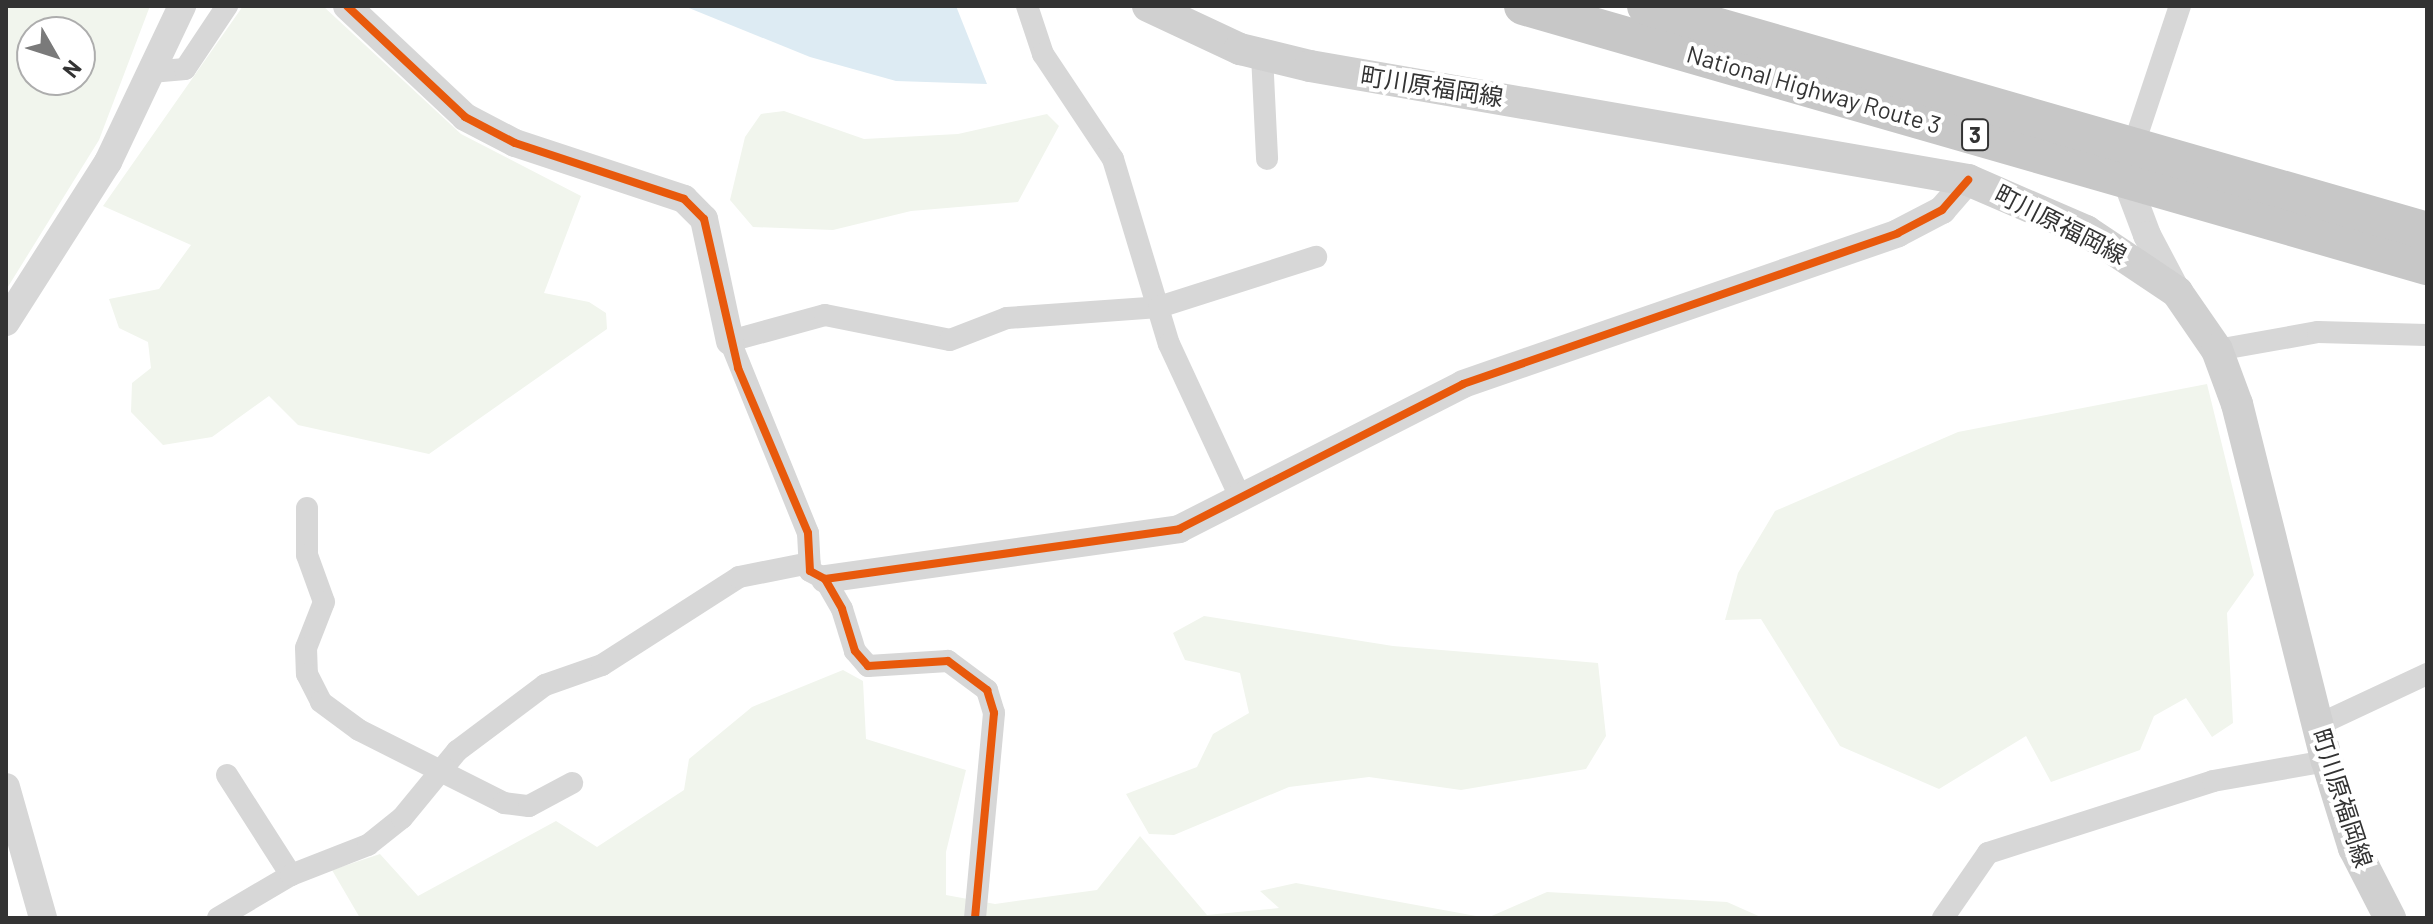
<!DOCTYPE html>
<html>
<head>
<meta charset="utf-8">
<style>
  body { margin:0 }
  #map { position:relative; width:2433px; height:924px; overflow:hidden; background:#fff; font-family:Barlow,"Noto Sans JP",sans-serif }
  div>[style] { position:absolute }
  .green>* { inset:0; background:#f1f5ed }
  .water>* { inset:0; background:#ddebf3 }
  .minor>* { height:22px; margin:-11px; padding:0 11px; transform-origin:11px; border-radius:11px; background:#d7d7d7 }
  .tertiary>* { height:28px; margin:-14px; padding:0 14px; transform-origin:14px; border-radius:14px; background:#d7d7d7 }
  .secondary>* { height:32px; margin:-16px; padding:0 16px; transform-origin:16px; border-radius:16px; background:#d0d0d0 }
  .trunk>* { height:38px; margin:-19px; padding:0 19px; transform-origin:19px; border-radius:19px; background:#c7c7c7 }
  .cycleway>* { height:8px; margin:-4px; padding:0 4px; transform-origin:4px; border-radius:4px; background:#e8590c }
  span { translate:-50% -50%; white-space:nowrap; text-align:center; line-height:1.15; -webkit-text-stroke:8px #fff; paint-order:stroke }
  .shield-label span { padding:2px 6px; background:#fff; border:2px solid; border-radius:6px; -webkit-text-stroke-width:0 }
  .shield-label { font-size:22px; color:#333; font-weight:700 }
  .street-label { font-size:24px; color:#333 }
  .frame { position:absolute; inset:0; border:8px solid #333; pointer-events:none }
  .north { position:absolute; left:16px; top:16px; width:80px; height:80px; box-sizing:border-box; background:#fff; border:2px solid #adadad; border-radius:50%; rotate:129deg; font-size:22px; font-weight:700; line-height:32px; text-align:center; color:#333 }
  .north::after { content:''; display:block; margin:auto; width:28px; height:36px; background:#7a7a7a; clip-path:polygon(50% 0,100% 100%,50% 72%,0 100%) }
</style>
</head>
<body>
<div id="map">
  <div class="green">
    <i style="clip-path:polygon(evenodd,6px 6px,150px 6px,99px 140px,6px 290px,6px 6px,80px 32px,80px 80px,32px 80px,32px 32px,80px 32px)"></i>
    <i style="clip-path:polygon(243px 6px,323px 6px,461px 134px,581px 196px,544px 293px,589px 302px,606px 313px,607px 329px,429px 454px,298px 425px,269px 396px,212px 437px,163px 445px,131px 412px,132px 383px,151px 368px,148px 342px,119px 328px,109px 299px,159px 289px,191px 245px,103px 206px)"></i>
    <i style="clip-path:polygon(784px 111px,864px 139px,958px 134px,1047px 114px,1059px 126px,1018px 202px,911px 211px,833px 230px,753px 227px,730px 200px,745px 137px,761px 114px)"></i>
    <i style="clip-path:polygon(2207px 384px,2254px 575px,2227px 613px,2233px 723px,2212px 737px,2186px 698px,2154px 716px,2140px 750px,2051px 782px,2026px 736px,1939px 789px,1840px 746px,1761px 619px,1725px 620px,1738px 573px,1775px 511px,1958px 432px)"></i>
    <i style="clip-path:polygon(1204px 616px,1393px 646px,1598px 663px,1606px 736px,1586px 769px,1461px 790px,1369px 777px,1289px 787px,1174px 835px,1149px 834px,1126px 794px,1197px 767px,1213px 734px,1249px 713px,1240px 673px,1185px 660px,1173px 633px)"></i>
    <i style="clip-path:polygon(843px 670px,863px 681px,866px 739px,966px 770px,946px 852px,946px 895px,995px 904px,1097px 890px,1140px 836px,1207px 915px,1279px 908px,1260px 891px,1296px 883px,1487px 918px,1547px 892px,1727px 902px,1763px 918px,360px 918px,332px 870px,380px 854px,418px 896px,556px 821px,597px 847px,684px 790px,689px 759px,752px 707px)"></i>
  </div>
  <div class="water">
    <i style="clip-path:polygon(684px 6px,956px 6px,987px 84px,896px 81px,810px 57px)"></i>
  </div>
  <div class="minor">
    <i style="left:1027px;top:6px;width:51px;rotate:71.6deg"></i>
    <i style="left:1043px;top:54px;width:126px;rotate:56.3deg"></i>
    <i style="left:1113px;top:159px;width:193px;rotate:73.2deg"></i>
    <i style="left:1169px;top:344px;width:169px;rotate:65.1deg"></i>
    <i style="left:1262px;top:55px;width:104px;rotate:87.2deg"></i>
    <i style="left:151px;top:72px;width:34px;rotate:-5deg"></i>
    <i style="left:185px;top:69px;width:76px;rotate:-56.3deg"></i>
    <i style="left:2132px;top:150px;width:152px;rotate:-71.6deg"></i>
    <i style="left:2217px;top:350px;width:103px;rotate:-10.1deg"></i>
    <i style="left:2318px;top:332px;width:109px;rotate:1.6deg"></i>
    <i style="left:307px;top:508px;width:47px;rotate:90deg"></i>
    <i style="left:307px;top:555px;width:50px;rotate:70.1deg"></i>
    <i style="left:324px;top:602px;width:49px;rotate:111.4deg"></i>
    <i style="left:306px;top:648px;width:26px;rotate:88deg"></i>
    <i style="left:307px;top:674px;width:31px;rotate:63deg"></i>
    <i style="left:321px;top:702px;width:47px;rotate:36.4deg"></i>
    <i style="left:359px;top:730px;width:162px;rotate:26.7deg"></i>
    <i style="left:504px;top:803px;width:25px;rotate:7deg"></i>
    <i style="left:529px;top:806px;width:49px;rotate:-28.1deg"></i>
    <i style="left:2318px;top:725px;width:120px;rotate:-25.1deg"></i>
    <i style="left:227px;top:775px;width:119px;rotate:57.4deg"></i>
    <i style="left:218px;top:918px;width:85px;rotate:-30.5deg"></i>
    <i style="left:291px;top:875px;width:83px;rotate:-21.3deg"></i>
    <i style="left:368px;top:845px;width:43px;rotate:-38.5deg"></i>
    <i style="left:402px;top:818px;width:87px;rotate:-50.6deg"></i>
    <i style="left:457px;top:751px;width:110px;rotate:-36.9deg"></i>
    <i style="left:545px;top:685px;width:60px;rotate:-19.3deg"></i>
    <i style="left:602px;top:665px;width:163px;rotate:-32.7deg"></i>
    <i style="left:739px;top:577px;width:72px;rotate:-11.2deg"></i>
    <i style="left:975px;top:918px;width:206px;rotate:-84.7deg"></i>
    <i style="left:994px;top:713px;width:24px;rotate:-107deg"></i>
    <i style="left:987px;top:690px;width:49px;rotate:-143.4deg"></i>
    <i style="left:948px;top:661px;width:80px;rotate:176.4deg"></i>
    <i style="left:868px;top:666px;width:20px;rotate:-131deg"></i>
    <i style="left:855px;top:651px;width:44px;rotate:-107.2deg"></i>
    <i style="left:842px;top:609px;width:34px;rotate:-120deg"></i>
    <i style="left:825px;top:579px;width:17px;rotate:-152deg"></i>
    <i style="left:810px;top:571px;width:38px;rotate:-93deg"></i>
    <i style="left:808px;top:533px;width:207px;rotate:-112.1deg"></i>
    <i style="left:730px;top:341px;width:98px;rotate:-15.3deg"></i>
    <i style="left:825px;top:315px;width:127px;rotate:11.3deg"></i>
    <i style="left:950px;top:340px;width:61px;rotate:-21.1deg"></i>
    <i style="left:1007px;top:318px;width:152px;rotate:-4.1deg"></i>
    <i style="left:1159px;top:307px;width:165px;rotate:-17.7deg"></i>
    <i style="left:1943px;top:918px;width:79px;rotate:-55.3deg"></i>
    <i style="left:1988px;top:853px;width:236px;rotate:-17.7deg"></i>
    <i style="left:2213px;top:781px;width:116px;rotate:-10deg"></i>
  </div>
  <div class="tertiary">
    <i style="left:347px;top:6px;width:162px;rotate:43.2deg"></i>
    <i style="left:465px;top:117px;width:56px;rotate:27.5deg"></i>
    <i style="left:515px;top:143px;width:178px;rotate:18.3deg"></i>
    <i style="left:684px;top:199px;width:28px;rotate:45deg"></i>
    <i style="left:704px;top:219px;width:125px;rotate:78deg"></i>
    <i style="left:2128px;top:166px;width:13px;rotate:99deg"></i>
    <i style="left:2126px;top:179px;width:60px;rotate:69.4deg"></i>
    <i style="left:2147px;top:235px;width:64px;rotate:62.2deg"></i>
    <i style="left:6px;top:322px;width:190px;rotate:-57.5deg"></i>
    <i style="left:108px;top:162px;width:173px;rotate:-64.6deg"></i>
    <i style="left:825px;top:579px;width:358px;rotate:-8deg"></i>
    <i style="left:1179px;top:529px;width:319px;rotate:-27deg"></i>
    <i style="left:1463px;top:384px;width:460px;rotate:-19.1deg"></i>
    <i style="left:1898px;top:233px;width:50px;rotate:-27.6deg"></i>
    <i style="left:1942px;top:210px;width:40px;rotate:-49deg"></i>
    <i style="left:6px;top:787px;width:136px;rotate:74.2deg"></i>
  </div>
  <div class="secondary">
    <i style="left:1148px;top:6px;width:102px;rotate:25.1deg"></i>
    <i style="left:1240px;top:49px;width:72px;rotate:13.7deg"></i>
    <i style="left:1310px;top:66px;width:668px;rotate:9.83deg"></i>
    <i style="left:1968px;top:180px;width:129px;rotate:23.4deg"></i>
    <i style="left:2086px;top:231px;width:110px;rotate:33.8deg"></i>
    <i style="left:2177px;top:292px;width:70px;rotate:55.4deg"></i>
    <i style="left:2217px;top:350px;width:58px;rotate:69.7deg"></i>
    <i style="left:2237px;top:404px;width:368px;rotate:75.9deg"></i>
    <i style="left:2327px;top:761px;width:91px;rotate:72.8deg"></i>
    <i style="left:2354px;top:848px;width:79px;rotate:62.8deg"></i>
  </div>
  <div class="trunk">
    <i style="left:1523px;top:6px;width:941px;rotate:16.05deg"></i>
    <i style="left:1646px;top:6px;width:813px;rotate:16.07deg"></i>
  </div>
  <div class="cycleway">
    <i style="left:347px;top:6px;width:162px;rotate:43.2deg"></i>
    <i style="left:465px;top:117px;width:56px;rotate:27.5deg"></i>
    <i style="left:515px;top:143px;width:178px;rotate:18.3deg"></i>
    <i style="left:684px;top:199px;width:28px;rotate:45deg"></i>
    <i style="left:704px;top:219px;width:153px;rotate:77.1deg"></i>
    <i style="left:738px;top:368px;width:179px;rotate:67deg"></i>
    <i style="left:808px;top:533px;width:38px;rotate:87deg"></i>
    <i style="left:810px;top:571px;width:17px;rotate:28deg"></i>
    <i style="left:825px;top:579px;width:34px;rotate:60deg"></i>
    <i style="left:842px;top:609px;width:44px;rotate:72.8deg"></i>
    <i style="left:855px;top:651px;width:20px;rotate:49deg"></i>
    <i style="left:868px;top:666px;width:80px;rotate:-3.6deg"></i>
    <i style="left:948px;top:661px;width:49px;rotate:36.6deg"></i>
    <i style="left:987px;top:690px;width:24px;rotate:73deg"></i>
    <i style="left:994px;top:713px;width:206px;rotate:95.3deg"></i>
    <i style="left:825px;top:579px;width:358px;rotate:-8deg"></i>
    <i style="left:1179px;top:529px;width:319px;rotate:-27deg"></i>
    <i style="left:1463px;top:384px;width:460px;rotate:-19.1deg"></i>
    <i style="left:1898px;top:233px;width:50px;rotate:-27.6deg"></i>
    <i style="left:1942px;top:210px;width:40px;rotate:-49deg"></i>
  </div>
  <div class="shield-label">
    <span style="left:1975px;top:135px">3</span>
  </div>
  <div class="street-label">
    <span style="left:1432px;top:86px;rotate:9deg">町川原福岡線</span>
    <span style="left:1814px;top:89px;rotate:16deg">National Highway Route 3</span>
    <span style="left:2061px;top:224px;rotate:27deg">町川原福岡線</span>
    <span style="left:2343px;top:798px;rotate:72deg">町川原福岡線</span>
  </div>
  <div class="frame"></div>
  <div class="north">N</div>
</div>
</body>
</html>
